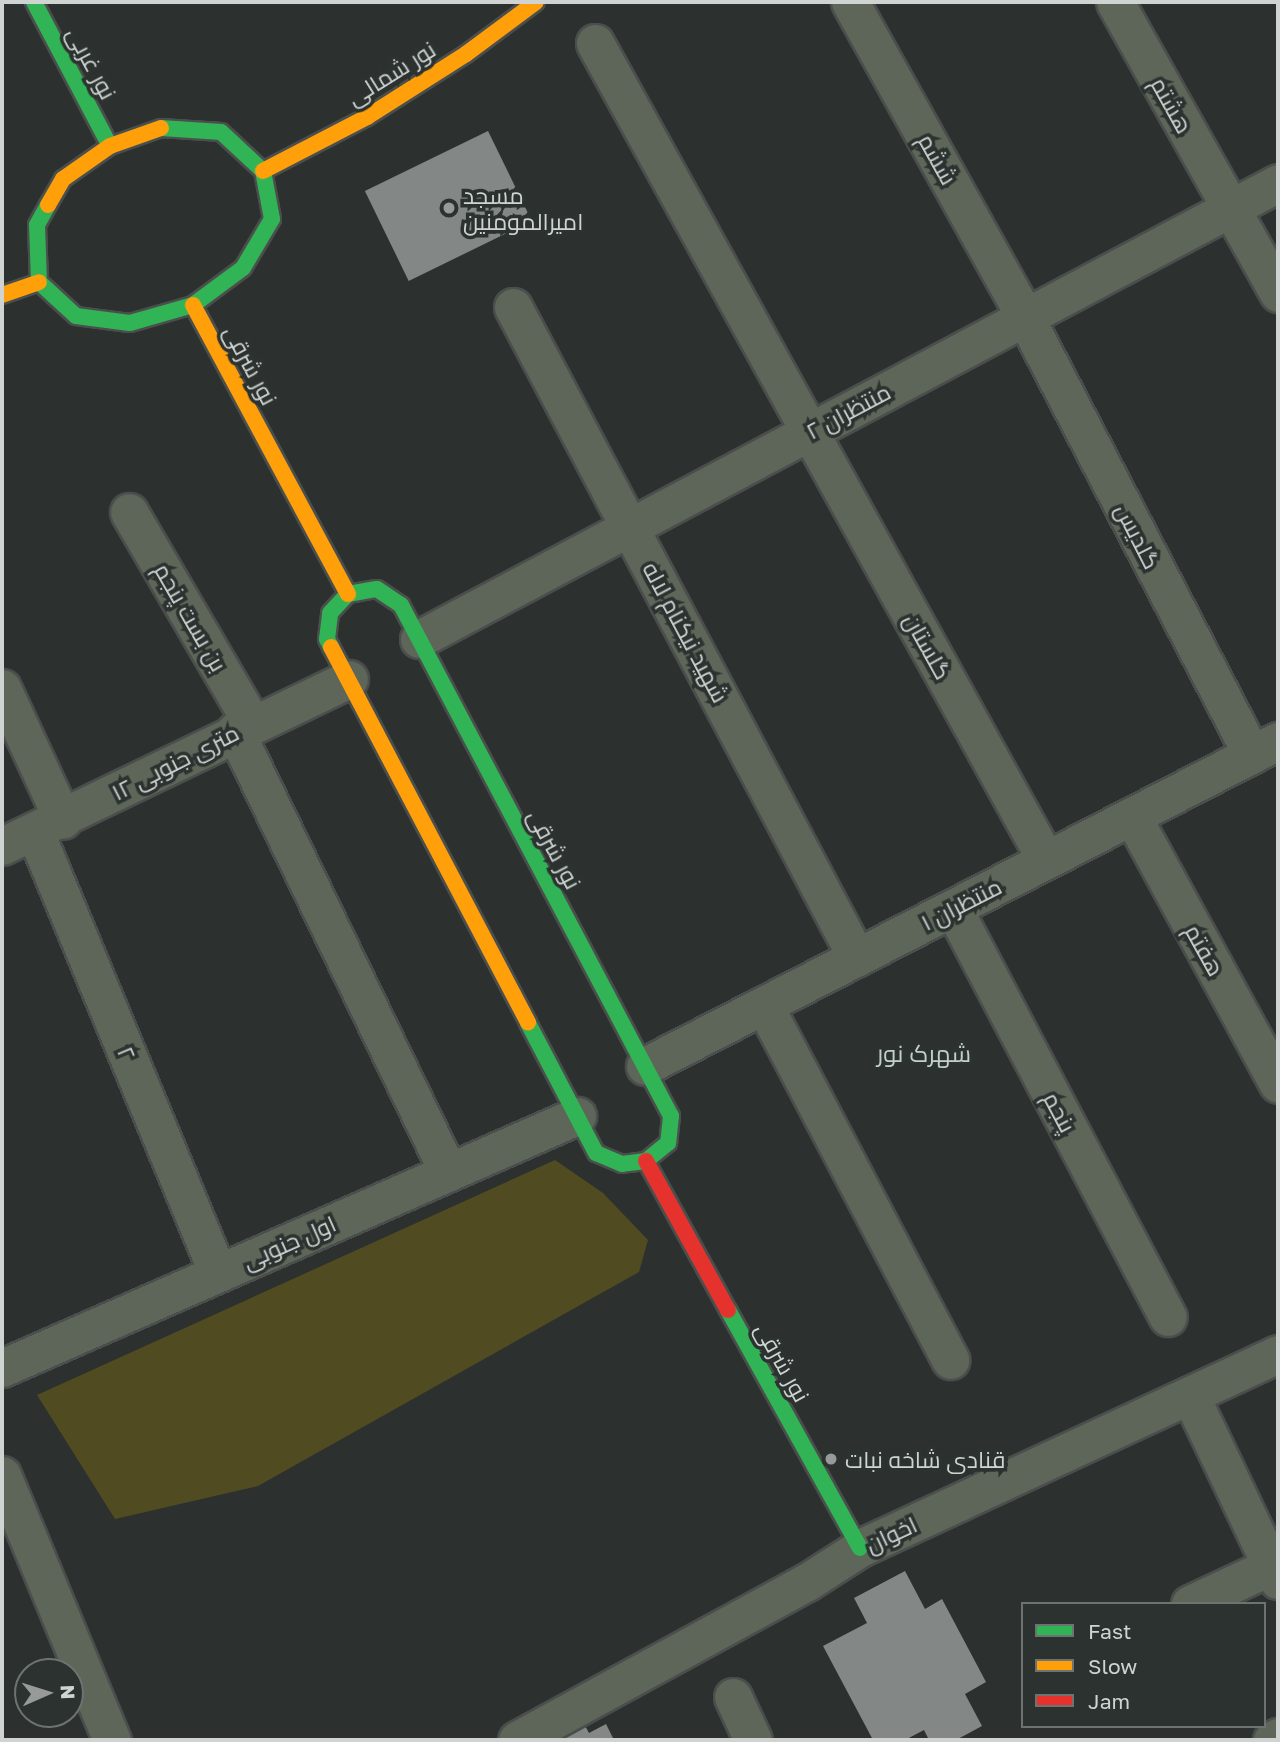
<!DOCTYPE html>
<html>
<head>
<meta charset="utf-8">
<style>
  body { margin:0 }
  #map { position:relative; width:1280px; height:1742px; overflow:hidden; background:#2c312f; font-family:"Golos Text",Cairo,sans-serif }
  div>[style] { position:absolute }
  .green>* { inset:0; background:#504b20 }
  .building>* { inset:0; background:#838786; transform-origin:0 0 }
  .roads { filter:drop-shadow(2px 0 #4a4e4c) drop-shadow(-2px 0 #4a4e4c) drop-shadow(0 2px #4a4e4c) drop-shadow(0 -2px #4a4e4c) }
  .street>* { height:37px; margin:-18.5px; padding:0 18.5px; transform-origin:18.5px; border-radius:18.5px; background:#5e6559 }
  .fast>* { height:16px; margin:-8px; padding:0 8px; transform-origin:8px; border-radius:8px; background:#30b455 }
  .slow>* { height:16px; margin:-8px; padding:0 8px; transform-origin:8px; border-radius:8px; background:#ff9f0a }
  .jam>* { height:16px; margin:-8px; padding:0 8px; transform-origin:8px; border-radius:8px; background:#e5322d }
  .dots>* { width:19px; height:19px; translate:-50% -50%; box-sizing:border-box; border:4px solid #2b322f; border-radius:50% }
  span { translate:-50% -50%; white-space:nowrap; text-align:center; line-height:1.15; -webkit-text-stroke:7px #2b322f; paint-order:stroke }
  .street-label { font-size:23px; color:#cfd4d2 }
  .poi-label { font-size:23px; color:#cfd4d2 }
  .left { translate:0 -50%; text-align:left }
  .neighbourhood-label { font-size:24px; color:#c5cfca }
  .frame { position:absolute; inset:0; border:4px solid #cfd4d2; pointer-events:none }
  .legend { position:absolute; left:1021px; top:1602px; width:245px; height:126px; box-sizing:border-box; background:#2b322f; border:2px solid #6d7370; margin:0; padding:9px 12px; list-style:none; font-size:21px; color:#cfd4d2 }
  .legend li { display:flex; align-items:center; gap:14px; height:35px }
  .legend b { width:35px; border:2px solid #6d7370 }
  .north { position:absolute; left:14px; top:1658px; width:70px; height:70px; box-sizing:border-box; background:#2b322f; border:2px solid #6d7370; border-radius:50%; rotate:87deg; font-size:19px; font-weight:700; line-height:28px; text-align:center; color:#cfd4d2 }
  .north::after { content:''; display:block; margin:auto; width:24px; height:32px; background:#969b99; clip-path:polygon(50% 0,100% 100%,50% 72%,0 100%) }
</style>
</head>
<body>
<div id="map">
  <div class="green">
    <i style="clip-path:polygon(555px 1160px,603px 1193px,648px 1240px,639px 1272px,258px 1486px,115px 1519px,37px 1395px)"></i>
  </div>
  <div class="building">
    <i style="left:488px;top:131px;width:100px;height:137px;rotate:64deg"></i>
    <i style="clip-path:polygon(905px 1571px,925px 1609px,942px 1599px,986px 1682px,965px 1694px,982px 1726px,956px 1740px,929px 1740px,924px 1730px,905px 1740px,873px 1740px,823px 1646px,867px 1623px,854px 1598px)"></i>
    <i style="clip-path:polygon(569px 1696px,589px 1733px,606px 1724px,614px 1740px,527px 1740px)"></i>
  </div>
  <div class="roads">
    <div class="street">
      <i style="left:850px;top:2px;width:360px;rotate:60.9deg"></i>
      <i style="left:1025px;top:317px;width:493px;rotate:62.6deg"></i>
      <i style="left:1115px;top:2px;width:334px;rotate:60.7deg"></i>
      <i style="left:595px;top:43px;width:933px;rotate:61.1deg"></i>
      <i style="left:513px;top:307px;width:736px;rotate:62.15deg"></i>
      <i style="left:129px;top:512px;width:244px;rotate:59.8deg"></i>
      <i style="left:419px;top:639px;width:973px;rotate:-27.96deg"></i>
      <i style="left:2px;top:688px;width:145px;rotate:65.2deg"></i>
      <i style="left:235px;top:731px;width:490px;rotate:64.2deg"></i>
      <i style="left:1132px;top:816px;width:305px;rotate:61.4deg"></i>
      <i style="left:35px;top:832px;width:477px;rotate:67.5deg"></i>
      <i style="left:2px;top:846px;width:385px;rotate:-25.7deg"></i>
      <i style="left:953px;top:908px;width:462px;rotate:62.3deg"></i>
      <i style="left:764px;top:1005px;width:401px;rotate:62.3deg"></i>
      <i style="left:645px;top:1066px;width:712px;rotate:-27.18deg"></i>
      <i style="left:2px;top:1368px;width:628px;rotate:-23.67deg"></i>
      <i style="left:1190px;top:1395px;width:205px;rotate:64.6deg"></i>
      <i style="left:2px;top:1475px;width:287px;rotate:67.5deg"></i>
      <i style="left:1190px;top:1604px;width:89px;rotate:-25.1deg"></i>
      <i style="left:733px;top:1697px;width:47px;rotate:65.1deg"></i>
      <i style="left:517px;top:1740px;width:330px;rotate:-28.6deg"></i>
      <i style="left:807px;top:1582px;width:63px;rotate:-32.7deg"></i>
      <i style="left:860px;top:1548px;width:461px;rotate:-24.9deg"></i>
      <i style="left:1272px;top:1740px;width:7px;rotate:-27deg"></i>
    </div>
    <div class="fast">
      <i style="left:34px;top:2px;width:163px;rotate:62.2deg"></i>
      <i style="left:48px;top:205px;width:23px;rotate:119deg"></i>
      <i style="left:37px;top:225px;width:57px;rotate:88deg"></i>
      <i style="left:39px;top:282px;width:50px;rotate:42.6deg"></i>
      <i style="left:76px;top:316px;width:54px;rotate:7.4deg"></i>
      <i style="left:130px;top:323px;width:66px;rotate:-15.9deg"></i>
      <i style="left:193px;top:305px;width:62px;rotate:-36.5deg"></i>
      <i style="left:243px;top:268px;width:57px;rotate:-59.4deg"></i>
      <i style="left:272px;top:219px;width:49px;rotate:-100.6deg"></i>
      <i style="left:263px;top:171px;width:57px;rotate:-137.1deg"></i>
      <i style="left:221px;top:132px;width:60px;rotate:-176.2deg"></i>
      <i style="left:377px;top:589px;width:29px;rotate:34deg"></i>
      <i style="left:401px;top:605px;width:578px;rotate:62.15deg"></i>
      <i style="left:671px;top:1116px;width:27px;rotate:96deg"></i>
      <i style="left:668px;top:1143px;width:28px;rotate:141deg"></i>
      <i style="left:646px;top:1161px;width:24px;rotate:173deg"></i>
      <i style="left:622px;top:1164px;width:28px;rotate:-157deg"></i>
      <i style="left:596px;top:1153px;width:147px;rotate:-117.6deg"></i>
      <i style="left:331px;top:647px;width:9px;rotate:-117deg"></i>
      <i style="left:327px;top:639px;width:26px;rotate:-83deg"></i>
      <i style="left:330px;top:613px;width:26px;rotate:-47deg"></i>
      <i style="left:348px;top:594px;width:29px;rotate:-10deg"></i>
      <i style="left:728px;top:1310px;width:272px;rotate:61deg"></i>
    </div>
    <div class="slow">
      <i style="left:263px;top:171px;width:117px;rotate:-27.4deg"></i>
      <i style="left:367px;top:117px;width:117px;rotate:-32.5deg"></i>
      <i style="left:466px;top:54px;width:87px;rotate:-36.6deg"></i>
      <i style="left:48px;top:205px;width:30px;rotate:-60deg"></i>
      <i style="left:63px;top:179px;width:57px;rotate:-35.1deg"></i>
      <i style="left:110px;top:146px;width:54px;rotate:-19.4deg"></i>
      <i style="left:2px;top:295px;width:39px;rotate:-19deg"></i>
      <i style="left:193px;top:305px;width:328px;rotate:61.8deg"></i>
      <i style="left:331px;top:647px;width:424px;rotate:62.3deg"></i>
    </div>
    <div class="jam">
      <i style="left:646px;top:1161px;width:170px;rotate:61.2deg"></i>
    </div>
  </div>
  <div class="dots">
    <i style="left:449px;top:208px;background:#969b99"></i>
    <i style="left:831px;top:1459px;background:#969b99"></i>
  </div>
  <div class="street-label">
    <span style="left:92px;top:63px;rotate:62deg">نور غربی</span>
    <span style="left:391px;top:73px;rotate:-32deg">نور شمالی</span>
    <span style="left:1172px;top:105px;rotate:61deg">هشتم</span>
    <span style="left:938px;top:159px;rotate:61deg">ششم</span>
    <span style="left:251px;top:365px;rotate:62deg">نور شرقی</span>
    <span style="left:848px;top:411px;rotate:-28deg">منتظران ۲</span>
    <span style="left:1138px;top:536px;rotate:63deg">گلدیس</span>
    <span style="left:191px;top:617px;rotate:60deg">بن بست پنجم</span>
    <span style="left:686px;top:632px;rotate:62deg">شهید نیکنام لاله</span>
    <span style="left:928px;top:646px;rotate:61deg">گلستان</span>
    <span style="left:175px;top:762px;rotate:-27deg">۱۲ متری جنوبی</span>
    <span style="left:555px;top:849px;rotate:62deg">نور شرقی</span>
    <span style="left:961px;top:904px;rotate:-27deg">منتظران ۱</span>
    <span style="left:1205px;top:950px;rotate:61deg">هفتم</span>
    <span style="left:127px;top:1053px;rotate:67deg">۲</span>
    <span style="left:1060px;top:1112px;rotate:62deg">پنجم</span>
    <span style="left:289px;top:1242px;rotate:-24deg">اول جنوبی</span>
    <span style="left:783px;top:1362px;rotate:61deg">نور شرقی</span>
    <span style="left:891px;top:1534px;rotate:-25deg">اخوان</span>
  </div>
  <div class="poi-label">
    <span class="left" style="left:463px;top:208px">مسجد<br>امیرالمومنین</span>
    <span class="left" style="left:845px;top:1459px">قنادی شاخه نبات</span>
  </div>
  <div class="neighbourhood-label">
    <span style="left:924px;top:1053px">شهرک نور</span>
  </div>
  <div class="frame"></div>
  <ul class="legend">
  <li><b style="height:9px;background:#30b455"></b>Fast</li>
  <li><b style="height:9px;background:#ff9f0a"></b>Slow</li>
  <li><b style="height:9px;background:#e5322d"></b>Jam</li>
  </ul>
  <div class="north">N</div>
</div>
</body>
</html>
